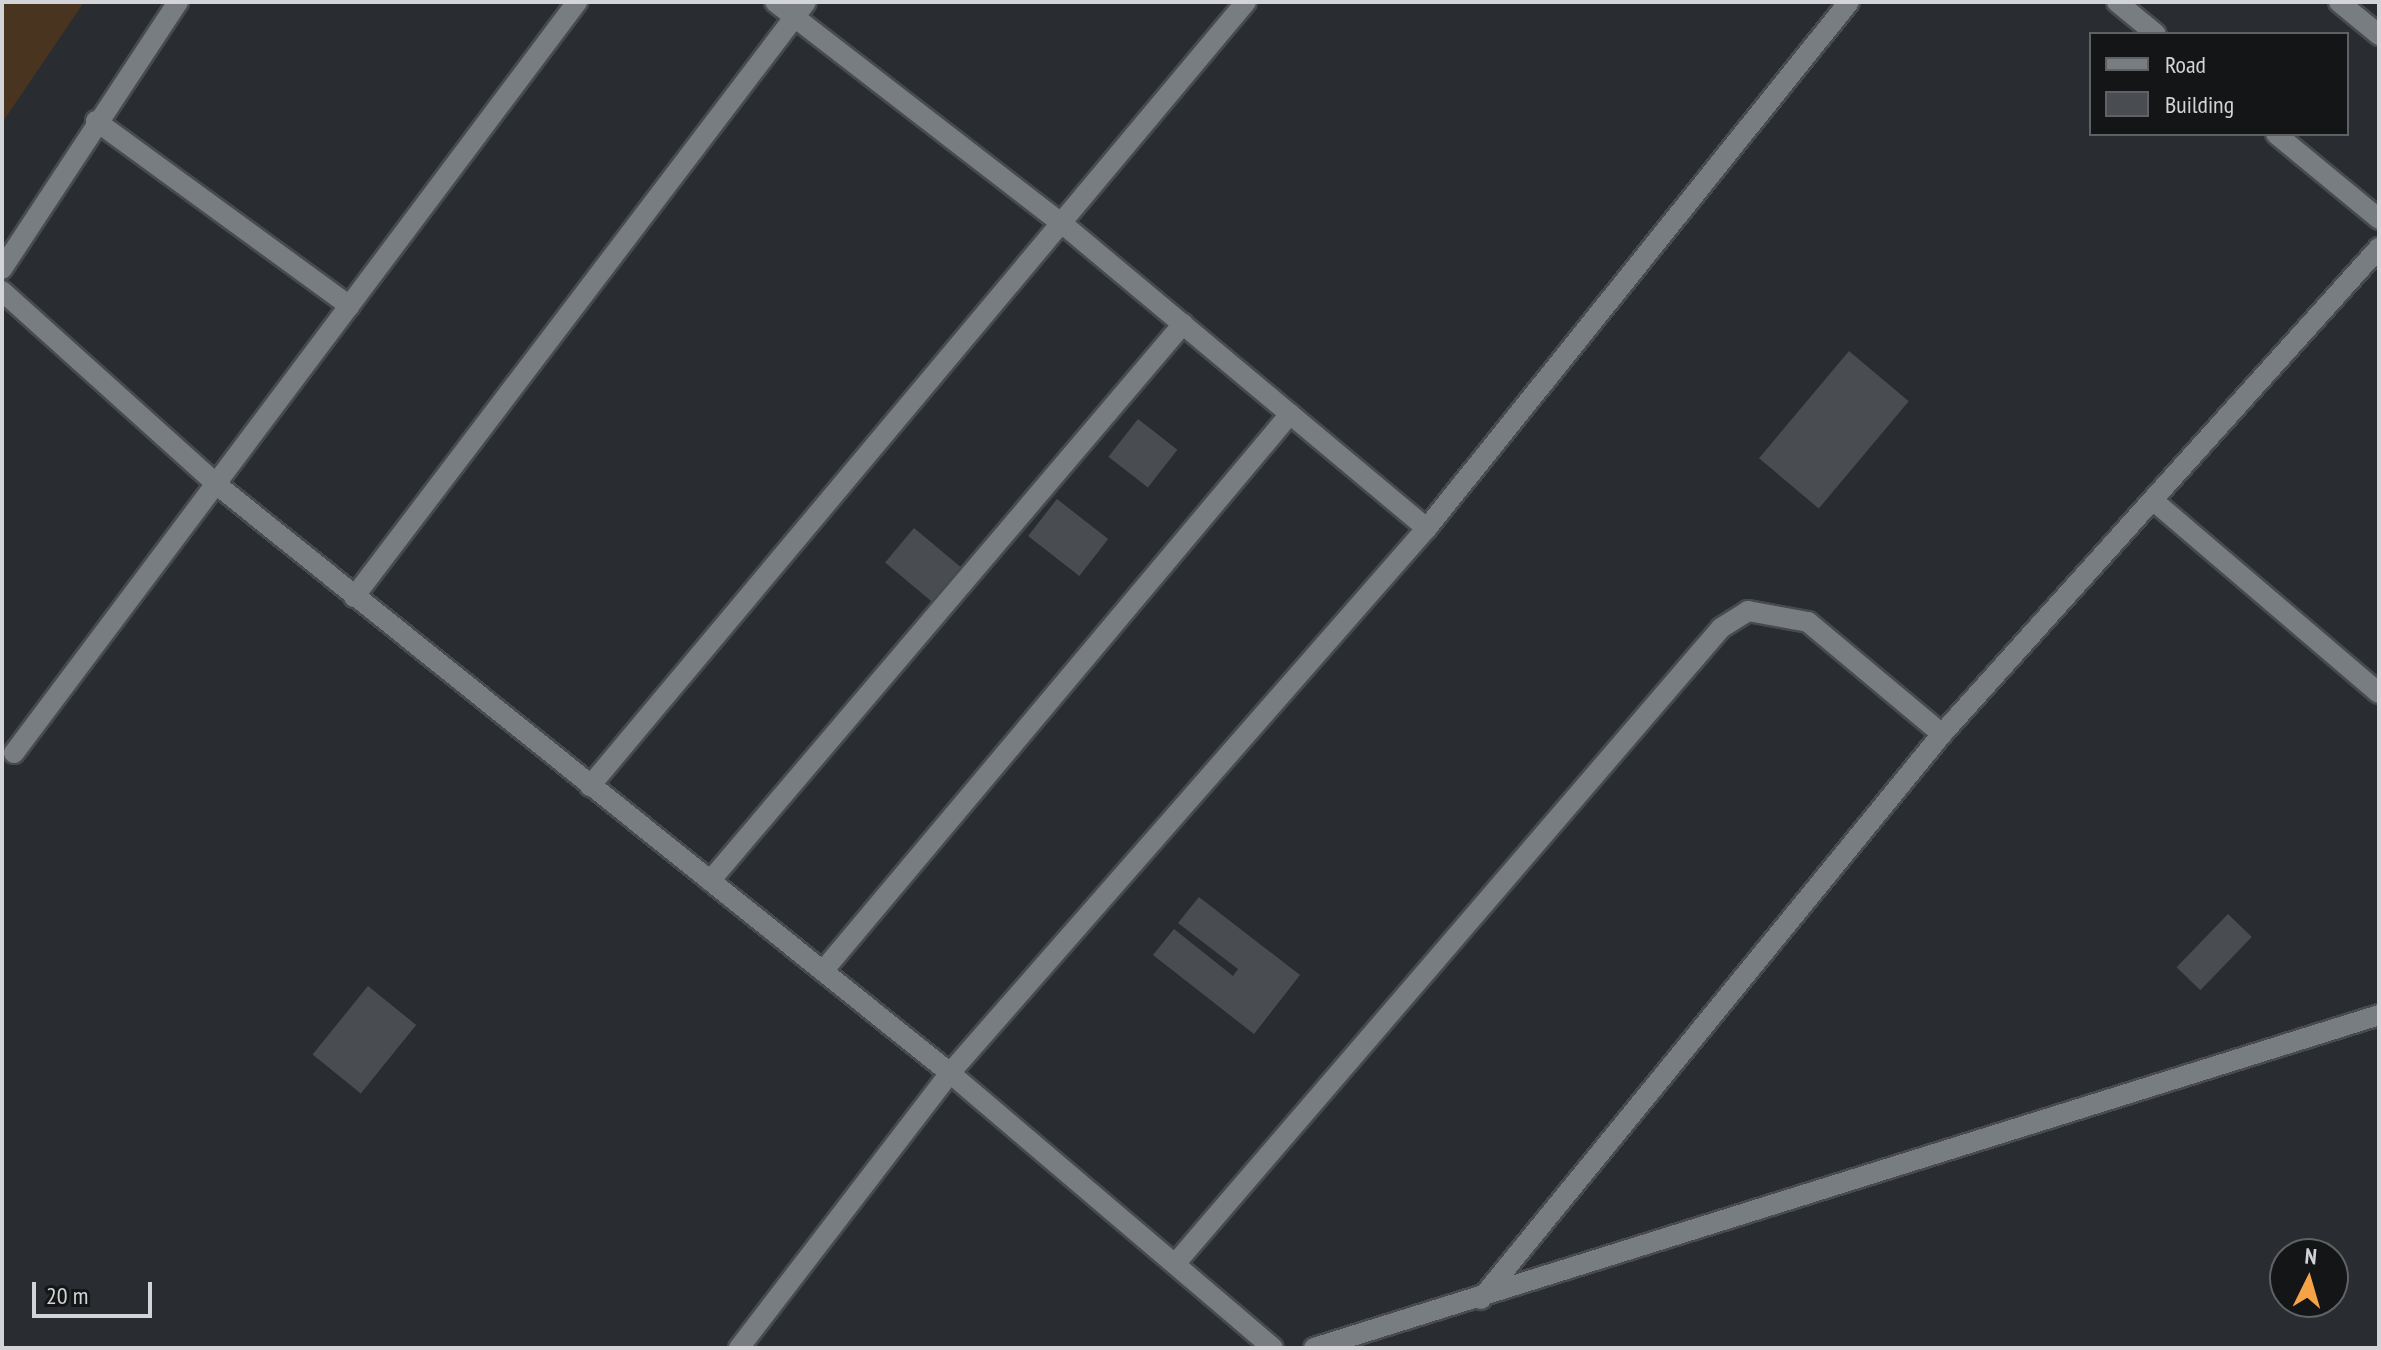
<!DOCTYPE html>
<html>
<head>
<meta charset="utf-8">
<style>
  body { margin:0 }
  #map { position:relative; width:2381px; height:1350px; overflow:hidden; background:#292d31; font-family:"PT Sans Narrow",sans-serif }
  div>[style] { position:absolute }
  .green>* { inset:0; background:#493420 }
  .building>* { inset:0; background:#494d52; transform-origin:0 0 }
  .roads { filter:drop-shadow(2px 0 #484a4e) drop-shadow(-2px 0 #484a4e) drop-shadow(0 2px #484a4e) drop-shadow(0 -2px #484a4e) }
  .street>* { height:20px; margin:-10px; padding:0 10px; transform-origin:10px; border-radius:10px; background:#787d82 }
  span { translate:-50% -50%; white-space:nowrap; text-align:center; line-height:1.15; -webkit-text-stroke:7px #141517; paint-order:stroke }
  .frame { position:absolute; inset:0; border:4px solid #d2d4d7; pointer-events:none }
  .legend { position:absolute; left:2089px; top:32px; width:260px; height:104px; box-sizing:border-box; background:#141517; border:2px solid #606164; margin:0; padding:10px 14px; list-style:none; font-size:24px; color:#d2d4d7 }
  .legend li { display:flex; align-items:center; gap:16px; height:40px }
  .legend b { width:40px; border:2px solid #606164 }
  .north { position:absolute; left:2269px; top:1238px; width:80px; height:80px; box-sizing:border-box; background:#141517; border:2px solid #606164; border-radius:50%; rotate:5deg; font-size:22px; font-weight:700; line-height:32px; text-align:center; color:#d2d4d7 }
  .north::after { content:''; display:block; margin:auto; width:28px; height:36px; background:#f6a247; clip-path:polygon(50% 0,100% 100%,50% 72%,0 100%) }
  .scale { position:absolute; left:32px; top:1282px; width:120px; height:36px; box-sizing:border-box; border:4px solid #d2d4d7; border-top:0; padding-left:10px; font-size:24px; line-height:28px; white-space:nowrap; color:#d2d4d7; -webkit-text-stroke:6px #141517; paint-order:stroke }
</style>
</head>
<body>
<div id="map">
  <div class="green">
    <i style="clip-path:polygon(2px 2px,84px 2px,2px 123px)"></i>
  </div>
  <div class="building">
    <i style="left:1849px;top:351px;width:78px;height:140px;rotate:40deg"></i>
    <i style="left:1138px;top:419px;width:50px;height:48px;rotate:38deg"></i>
    <i style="left:1057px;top:499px;width:65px;height:47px;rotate:38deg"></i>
    <i style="left:914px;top:528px;width:62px;height:45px;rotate:40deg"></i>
    <i style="clip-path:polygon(1199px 897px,1300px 975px,1254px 1034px,1153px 955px,1174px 929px,1233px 976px,1238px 969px,1178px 923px)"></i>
    <i style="left:2228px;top:914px;width:33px;height:74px;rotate:44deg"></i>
    <i style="left:368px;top:986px;width:62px;height:88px;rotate:39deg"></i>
  </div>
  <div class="roads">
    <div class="street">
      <i style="left:775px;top:2px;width:365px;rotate:37.7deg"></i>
      <i style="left:1064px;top:225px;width:473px;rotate:39.9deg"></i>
      <i style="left:2117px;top:2px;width:50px;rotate:39.4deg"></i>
      <i style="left:2339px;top:2px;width:52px;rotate:39.5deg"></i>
      <i style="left:96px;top:121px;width:314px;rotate:36.1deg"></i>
      <i style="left:2276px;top:134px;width:134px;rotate:39.5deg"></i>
      <i style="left:2px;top:269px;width:320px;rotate:-56.6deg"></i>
      <i style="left:2px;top:291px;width:288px;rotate:42deg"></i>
      <i style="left:216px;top:484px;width:941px;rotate:38.75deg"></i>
      <i style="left:950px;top:1073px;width:424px;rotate:40.4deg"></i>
      <i style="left:2155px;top:502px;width:294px;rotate:40.5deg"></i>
      <i style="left:354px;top:597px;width:747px;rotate:-52.78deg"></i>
      <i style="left:14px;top:753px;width:939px;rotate:-53.14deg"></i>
      <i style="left:590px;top:786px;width:1022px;rotate:-50.08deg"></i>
      <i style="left:710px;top:881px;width:731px;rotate:-49.66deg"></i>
      <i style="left:823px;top:971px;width:727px;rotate:-50.02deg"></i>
      <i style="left:1175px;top:1264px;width:838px;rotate:-49.35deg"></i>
      <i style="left:1721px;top:628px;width:32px;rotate:-32deg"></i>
      <i style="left:1748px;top:611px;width:61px;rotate:10.4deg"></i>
      <i style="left:1808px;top:622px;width:175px;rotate:39.9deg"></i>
      <i style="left:1481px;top:1299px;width:729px;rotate:-50.79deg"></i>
      <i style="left:1942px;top:734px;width:654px;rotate:-48.04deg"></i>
      <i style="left:739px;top:1348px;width:347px;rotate:-52.5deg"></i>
      <i style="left:950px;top:1073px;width:724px;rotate:-48.81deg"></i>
      <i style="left:1427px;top:528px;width:674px;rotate:-51.26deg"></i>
      <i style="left:1314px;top:1348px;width:1116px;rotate:-17.36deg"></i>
    </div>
  </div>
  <div class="frame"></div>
  <ul class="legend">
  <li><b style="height:10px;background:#787d82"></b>Road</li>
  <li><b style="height:22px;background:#494d52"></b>Building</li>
  </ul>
  <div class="north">N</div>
  <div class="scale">20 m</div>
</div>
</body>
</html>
